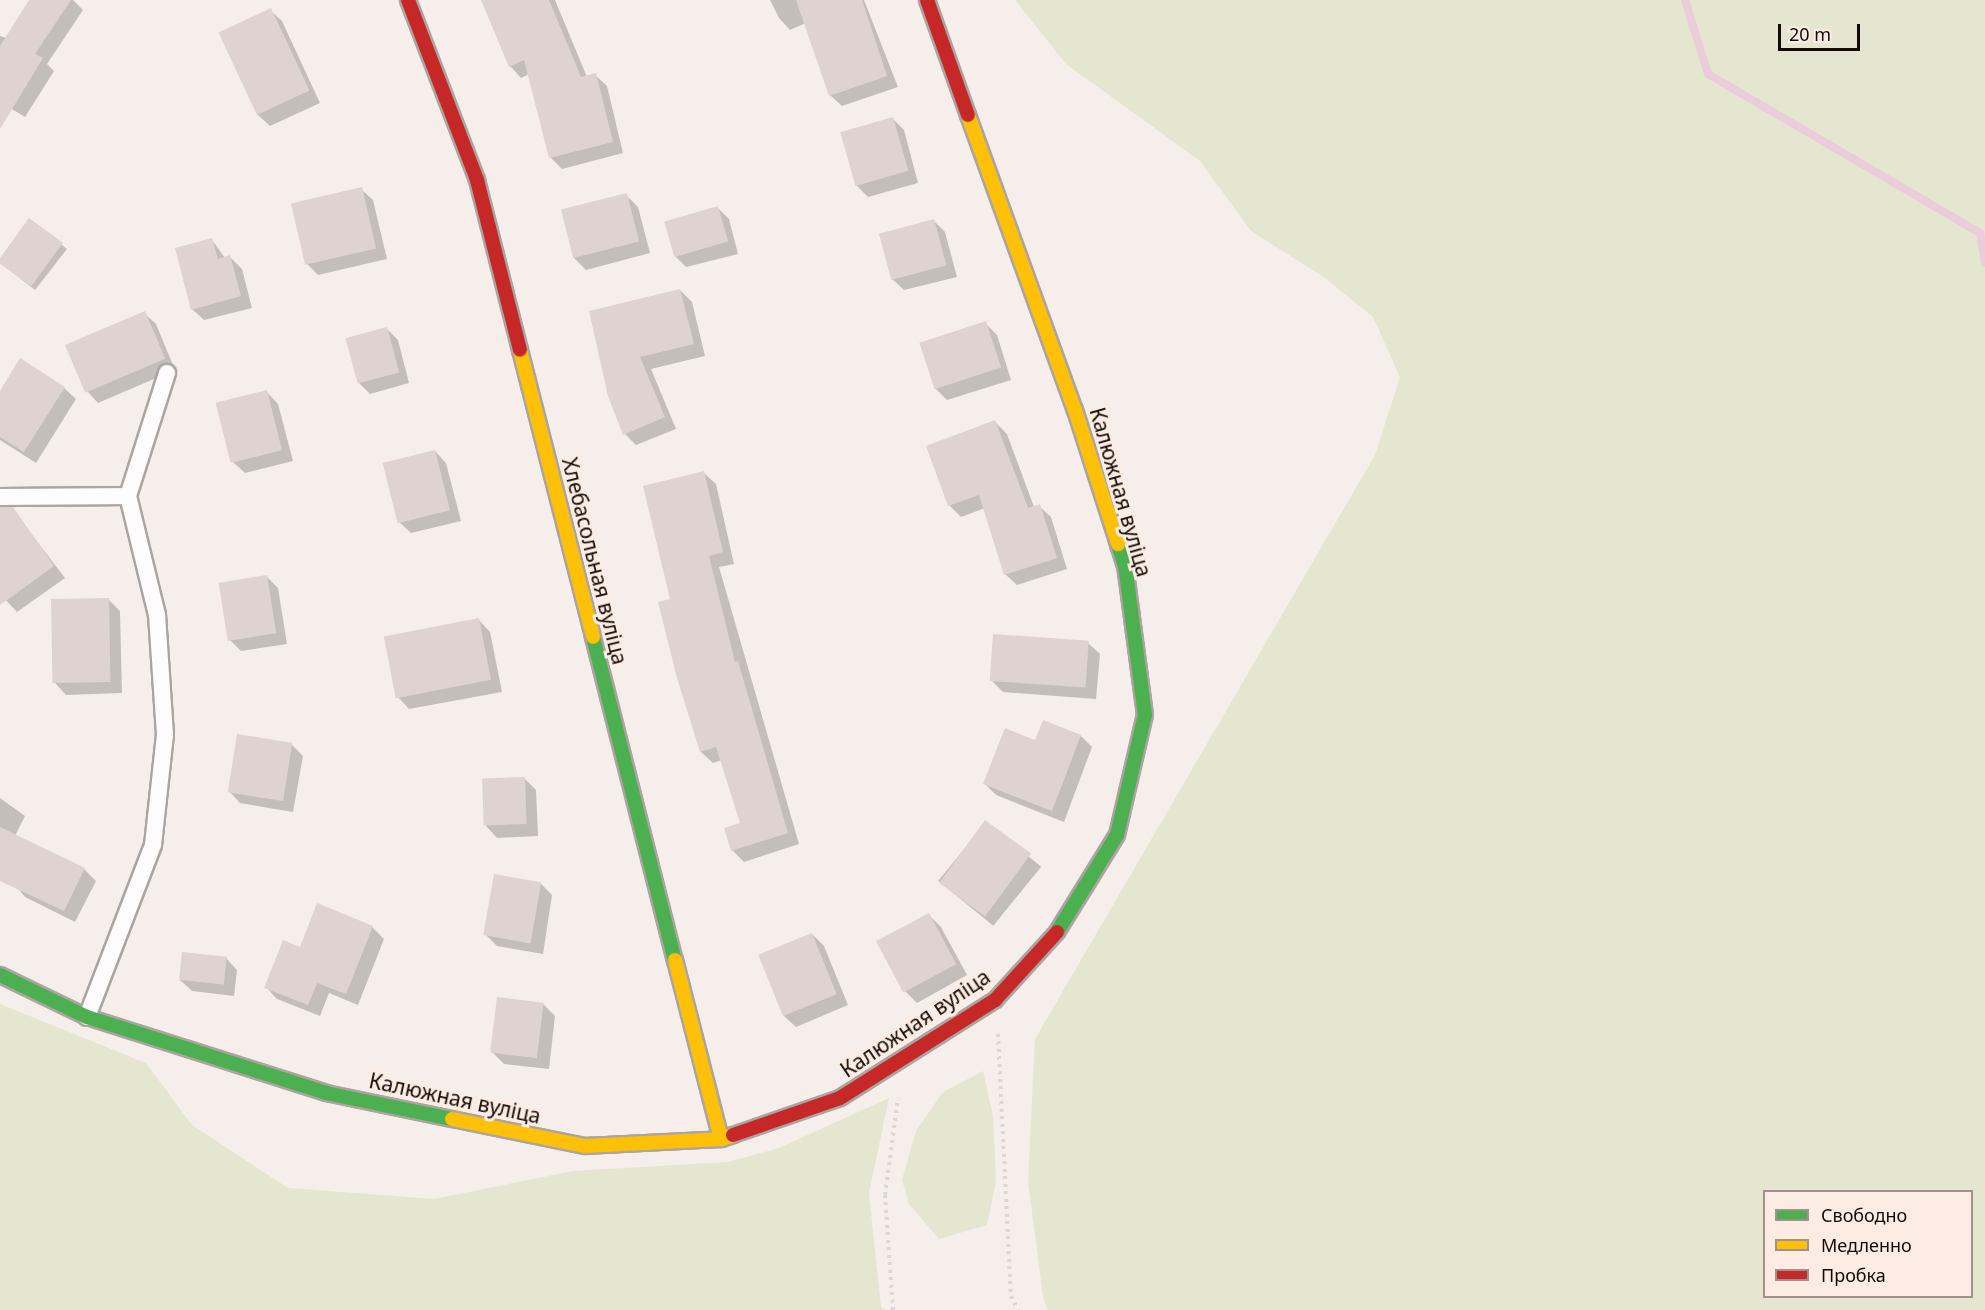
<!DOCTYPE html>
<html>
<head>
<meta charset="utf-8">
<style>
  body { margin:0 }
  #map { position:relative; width:1985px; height:1310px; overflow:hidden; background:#f6eeea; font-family:"Noto Sans",sans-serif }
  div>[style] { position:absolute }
  .green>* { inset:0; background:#e5e6cf }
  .shadow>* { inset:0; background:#0003; transform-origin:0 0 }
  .stream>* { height:8px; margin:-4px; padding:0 4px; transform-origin:4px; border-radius:4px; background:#eaccdb }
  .building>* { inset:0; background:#dfd3d1; transform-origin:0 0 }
  .path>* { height:4px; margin-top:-2px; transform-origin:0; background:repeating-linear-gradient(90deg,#dad7d6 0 3px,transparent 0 7.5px) }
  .roads { filter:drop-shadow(2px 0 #aca4a0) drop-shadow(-2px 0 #aca4a0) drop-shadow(0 2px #aca4a0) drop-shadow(0 -2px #aca4a0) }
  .lane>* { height:16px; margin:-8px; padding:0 8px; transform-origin:8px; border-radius:8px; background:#fefcfc }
  .fast>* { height:14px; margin:-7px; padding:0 7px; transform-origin:7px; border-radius:7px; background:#4caf50 }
  .slow>* { height:14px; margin:-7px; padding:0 7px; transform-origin:7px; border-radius:7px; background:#ffc107 }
  .jam>* { height:14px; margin:-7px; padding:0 7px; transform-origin:7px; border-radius:7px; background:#c62828 }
  span { translate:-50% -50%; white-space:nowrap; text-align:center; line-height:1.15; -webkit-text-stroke:6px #fcece4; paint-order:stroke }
  .street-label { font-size:21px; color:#130b07 }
  .legend { position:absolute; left:1763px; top:1190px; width:210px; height:108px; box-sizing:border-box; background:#fcece4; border:2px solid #9f928c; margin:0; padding:8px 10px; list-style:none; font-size:18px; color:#130b07 }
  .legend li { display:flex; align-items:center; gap:12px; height:30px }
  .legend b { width:30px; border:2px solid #9f928c }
  .scale { position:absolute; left:1778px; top:24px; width:82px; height:27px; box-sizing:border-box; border:3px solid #130b07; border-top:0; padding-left:8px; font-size:18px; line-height:21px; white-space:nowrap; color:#130b07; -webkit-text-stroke:4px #fcece4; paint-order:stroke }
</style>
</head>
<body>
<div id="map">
  <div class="green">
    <i style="clip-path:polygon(evenodd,1015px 0,1985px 0,1985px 1310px,1048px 1310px,1043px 1297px,1028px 1181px,1035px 1039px,1375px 455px,1400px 377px,1373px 317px,1325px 278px,1251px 231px,1200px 161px,1066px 64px,1015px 0,1764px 1192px,1972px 1192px,1972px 1296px,1764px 1296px,1764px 1192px)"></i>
    <i style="clip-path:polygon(0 1004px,146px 1063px,192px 1125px,288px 1188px,434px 1199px,573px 1171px,728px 1162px,779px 1148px,889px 1098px,869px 1193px,881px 1307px,886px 1310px,0 1310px)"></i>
    <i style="clip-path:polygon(983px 1071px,993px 1116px,996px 1181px,987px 1225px,939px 1239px,909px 1204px,902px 1180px,916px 1131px,943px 1092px)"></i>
  </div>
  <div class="shadow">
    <i style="clip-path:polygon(31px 0,73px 0,83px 10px,47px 64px,54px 71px,25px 117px,0 102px,0 36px,7px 38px)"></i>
    <i style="clip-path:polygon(482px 0,555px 0,587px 77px,595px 75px,607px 86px,623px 153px,562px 169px,550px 157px,529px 74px,521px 78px,510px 66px)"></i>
    <i style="clip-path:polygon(770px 0,864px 0,898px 87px,842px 106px,830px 95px,806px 23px,790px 30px,779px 18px)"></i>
    <i style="clip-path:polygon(270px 10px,282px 21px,320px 103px,270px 126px,258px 115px)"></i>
    <i style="clip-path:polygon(893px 119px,904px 130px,918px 183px,868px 197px,856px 185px)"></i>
    <i style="clip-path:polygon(361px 189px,373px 200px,387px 259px,318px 275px,307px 264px)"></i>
    <i style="clip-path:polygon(626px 195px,638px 207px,650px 253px,586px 270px,575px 259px,562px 212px)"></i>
    <i style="clip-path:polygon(717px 207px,729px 219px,738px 254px,686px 267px,675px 256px)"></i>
    <i style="left:30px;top:220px;width:47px;height:52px;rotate:38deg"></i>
    <i style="clip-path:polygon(934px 221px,945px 232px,957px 277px,904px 290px,892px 279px,881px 235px)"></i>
    <i style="clip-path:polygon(212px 240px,225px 258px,230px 257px,242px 269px,252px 308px,204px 320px,192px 309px)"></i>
    <i style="clip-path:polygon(680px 290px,692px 302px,705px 356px,651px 369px,676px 429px,636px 445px,625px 434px,609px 395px)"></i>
    <i style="clip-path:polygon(144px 313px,156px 324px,175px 370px,98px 403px,87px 391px)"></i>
    <i style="clip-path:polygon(985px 323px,997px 335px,1011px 380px,947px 400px,935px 388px)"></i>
    <i style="clip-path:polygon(387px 329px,398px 340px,409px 383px,370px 394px,358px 382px)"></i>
    <i style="clip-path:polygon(64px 388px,76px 399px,36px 463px,0 440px,0 393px)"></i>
    <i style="clip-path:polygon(267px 392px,278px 404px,293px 461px,245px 473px,233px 462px)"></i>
    <i style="clip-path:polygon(995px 422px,1007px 434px,1034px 507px,1039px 506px,1051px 517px,1067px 569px,1017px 585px,1005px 574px,985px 508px,961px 517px,949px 505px)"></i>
    <i style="clip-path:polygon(435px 451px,446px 463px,461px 521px,411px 533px,399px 522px)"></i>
    <i style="clip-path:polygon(704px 473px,716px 484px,734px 564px,719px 567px,799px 844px,744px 862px,732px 850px,742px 824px,722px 760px,713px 763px,701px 752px,672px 600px)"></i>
    <i style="clip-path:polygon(12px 509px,65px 578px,17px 612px,0 594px,0 511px)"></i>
    <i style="clip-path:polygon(267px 577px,278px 588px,287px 644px,241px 651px,230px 640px)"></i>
    <i style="clip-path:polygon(108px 599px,120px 611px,122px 693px,66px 695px,55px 683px)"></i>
    <i style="clip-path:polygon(479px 620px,490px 632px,502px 692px,409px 709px,398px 697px)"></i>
    <i style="clip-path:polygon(1088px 643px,1100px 654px,1096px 699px,1003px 692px,991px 680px)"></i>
    <i style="clip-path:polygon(1081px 736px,1092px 747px,1064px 822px,996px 795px,985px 784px)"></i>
    <i style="clip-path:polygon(291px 744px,303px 756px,293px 812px,240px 803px,229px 791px)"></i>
    <i style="clip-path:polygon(525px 779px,536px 790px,538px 836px,497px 838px,486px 826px)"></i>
    <i style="clip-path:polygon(0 798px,25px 816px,15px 836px,84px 869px,96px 881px,75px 922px,25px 897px,0 866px)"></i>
    <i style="left:986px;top:822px;width:71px;height:76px;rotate:39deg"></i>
    <i style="clip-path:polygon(495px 876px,541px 884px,552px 895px,543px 954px,497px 946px,485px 934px)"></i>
    <i style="clip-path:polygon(929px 915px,941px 927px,967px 975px,917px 1003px,905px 991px)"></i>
    <i style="clip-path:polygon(372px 927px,384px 939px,358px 1005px,329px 993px,320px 1016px,277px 999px,266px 987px,301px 949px)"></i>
    <i style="clip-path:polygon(812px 934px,824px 946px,848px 1005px,796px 1027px,784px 1016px)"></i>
    <i style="clip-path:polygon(226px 958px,237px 970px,234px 996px,192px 991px,180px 980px)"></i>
    <i style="clip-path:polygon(543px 1004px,555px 1016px,549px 1069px,504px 1064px,492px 1052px)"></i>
  </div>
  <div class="stream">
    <i style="left:1685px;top:0;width:77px;rotate:72.7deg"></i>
    <i style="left:1708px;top:74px;width:315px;rotate:30.3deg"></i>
    <i style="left:1980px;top:233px;width:30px;rotate:81deg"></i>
  </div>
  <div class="building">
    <i style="clip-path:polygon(29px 0,71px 0,35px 54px,43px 58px,0 129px,0 46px)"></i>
    <i style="clip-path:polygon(481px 0,549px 0,581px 77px,596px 73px,613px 142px,549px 158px,524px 60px,509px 67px)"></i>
    <i style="clip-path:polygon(796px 0,862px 0,887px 76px,829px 96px)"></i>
    <i style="left:271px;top:8px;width:91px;height:58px;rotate:65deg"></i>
    <i style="left:893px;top:117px;width:56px;height:55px;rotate:74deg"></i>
    <i style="left:362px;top:187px;width:63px;height:73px;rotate:77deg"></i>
    <i style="left:627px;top:193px;width:50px;height:68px;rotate:76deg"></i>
    <i style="left:718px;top:206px;width:37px;height:56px;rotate:74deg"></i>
    <i style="left:29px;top:218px;width:42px;height:54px;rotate:36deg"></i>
    <i style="left:934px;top:219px;width:48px;height:57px;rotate:75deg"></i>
    <i style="clip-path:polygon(212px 238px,218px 259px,230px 255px,241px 296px,191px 310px,175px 248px)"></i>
    <i style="clip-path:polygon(680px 289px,694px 344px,640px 357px,665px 417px,623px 435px,608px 396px,589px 311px)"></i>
    <i style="left:145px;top:311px;width:52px;height:87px;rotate:67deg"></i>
    <i style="left:986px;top:321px;width:49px;height:70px;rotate:72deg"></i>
    <i style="left:387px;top:327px;width:47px;height:43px;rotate:75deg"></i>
    <i style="clip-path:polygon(20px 358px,65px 387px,24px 452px,0 437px,0 391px)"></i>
    <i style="left:267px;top:390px;width:62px;height:53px;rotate:76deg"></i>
    <i style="clip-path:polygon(995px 420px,1028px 508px,1040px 504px,1057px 558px,1004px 575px,979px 495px,948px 506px,926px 446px)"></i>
    <i style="left:435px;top:450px;width:62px;height:54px;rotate:76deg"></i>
    <i style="clip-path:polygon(704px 471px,723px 552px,709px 556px,735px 662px,738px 661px,788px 833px,731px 851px,724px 828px,740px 823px,716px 747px,700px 752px,677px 678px,658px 602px,670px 599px,643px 486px)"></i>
    <i style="clip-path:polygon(0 507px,13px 507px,54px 566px,0 605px)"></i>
    <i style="left:267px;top:575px;width:59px;height:49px;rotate:81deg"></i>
    <i style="left:109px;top:598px;width:84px;height:58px;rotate:89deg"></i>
    <i style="left:479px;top:618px;width:63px;height:97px;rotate:79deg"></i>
    <i style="left:993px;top:634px;width:96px;height:47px;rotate:4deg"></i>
    <i style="clip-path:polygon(1043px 720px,1081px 735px,1052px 811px,983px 784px,1005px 728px,1035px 740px)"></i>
    <i style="left:237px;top:734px;width:56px;height:59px;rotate:9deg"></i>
    <i style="left:525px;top:777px;width:47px;height:43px;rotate:88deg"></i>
    <i style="left:985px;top:820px;width:57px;height:78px;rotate:36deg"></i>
    <i style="clip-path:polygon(0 827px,85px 868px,64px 911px,0 881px)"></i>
    <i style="left:494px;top:874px;width:48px;height:62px;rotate:10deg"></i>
    <i style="clip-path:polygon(317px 903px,373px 926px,346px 994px,317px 983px,308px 1005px,264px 988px,283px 940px,300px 947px)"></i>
    <i style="left:929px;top:913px;width:58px;height:60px;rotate:62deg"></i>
    <i style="left:812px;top:933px;width:66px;height:58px;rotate:68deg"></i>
    <i style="left:182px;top:952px;width:45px;height:28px;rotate:6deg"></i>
    <i style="left:497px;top:997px;width:47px;height:56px;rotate:7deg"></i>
  </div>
  <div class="path">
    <i style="left:998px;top:1034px;width:262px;rotate:87.2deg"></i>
    <i style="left:1011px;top:1296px;width:16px;rotate:63deg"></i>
    <i style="left:893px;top:1310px;width:115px;rotate:-94deg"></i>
    <i style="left:885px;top:1195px;width:98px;rotate:-82.4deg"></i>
  </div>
  <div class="roads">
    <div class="lane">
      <i style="left:0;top:497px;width:128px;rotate:-0.4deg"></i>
      <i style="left:128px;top:496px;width:129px;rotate:-72.4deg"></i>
      <i style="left:87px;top:1017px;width:184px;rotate:-69deg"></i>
      <i style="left:153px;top:845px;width:111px;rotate:-83.8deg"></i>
      <i style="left:165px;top:735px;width:120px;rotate:-93.8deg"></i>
      <i style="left:157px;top:615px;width:122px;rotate:-103.7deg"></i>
    </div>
    <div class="fast">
      <i style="left:593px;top:637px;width:333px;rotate:75.8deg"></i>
      <i style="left:1057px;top:932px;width:114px;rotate:-58.3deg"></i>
      <i style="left:1117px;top:835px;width:123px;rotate:-76.9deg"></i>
      <i style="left:1145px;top:715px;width:150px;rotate:-97.6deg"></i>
      <i style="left:1125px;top:566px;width:23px;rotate:-108deg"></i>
      <i style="left:0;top:975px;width:97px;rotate:25.8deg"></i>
      <i style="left:87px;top:1017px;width:251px;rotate:17.6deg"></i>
      <i style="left:326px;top:1093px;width:129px;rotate:11.7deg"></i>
    </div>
    <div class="slow">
      <i style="left:968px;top:115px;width:314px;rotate:70.1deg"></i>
      <i style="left:1075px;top:410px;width:141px;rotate:72.2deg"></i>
      <i style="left:520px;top:350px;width:296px;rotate:75.7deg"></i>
      <i style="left:675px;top:960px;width:185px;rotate:75.6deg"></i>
      <i style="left:452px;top:1119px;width:136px;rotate:11.5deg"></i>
      <i style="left:585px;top:1146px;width:136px;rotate:-2.9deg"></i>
      <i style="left:721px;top:1139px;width:13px;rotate:-18deg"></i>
    </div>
    <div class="jam">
      <i style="left:408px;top:0;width:193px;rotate:69deg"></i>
      <i style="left:477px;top:180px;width:175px;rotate:75.8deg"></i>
      <i style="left:927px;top:0;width:122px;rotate:70.4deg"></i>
      <i style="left:733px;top:1135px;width:113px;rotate:-19.1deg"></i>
      <i style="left:840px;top:1098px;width:183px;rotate:-32.3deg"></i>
      <i style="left:995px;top:1000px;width:92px;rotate:-47.6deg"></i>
    </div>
  </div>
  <div class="street-label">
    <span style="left:1121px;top:492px;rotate:74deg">Калюжная вуліца</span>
    <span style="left:595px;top:561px;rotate:76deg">Хлебасольная вуліца</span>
    <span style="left:915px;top:1023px;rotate:-34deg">Калюжная вуліца</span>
    <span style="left:455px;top:1098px;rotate:12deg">Калюжная вуліца</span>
  </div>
  <ul class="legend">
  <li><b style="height:8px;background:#4caf50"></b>Свободно</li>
  <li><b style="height:8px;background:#ffc107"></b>Медленно</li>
  <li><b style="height:8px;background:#c62828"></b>Пробка</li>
  </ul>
  <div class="scale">20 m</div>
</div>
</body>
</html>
